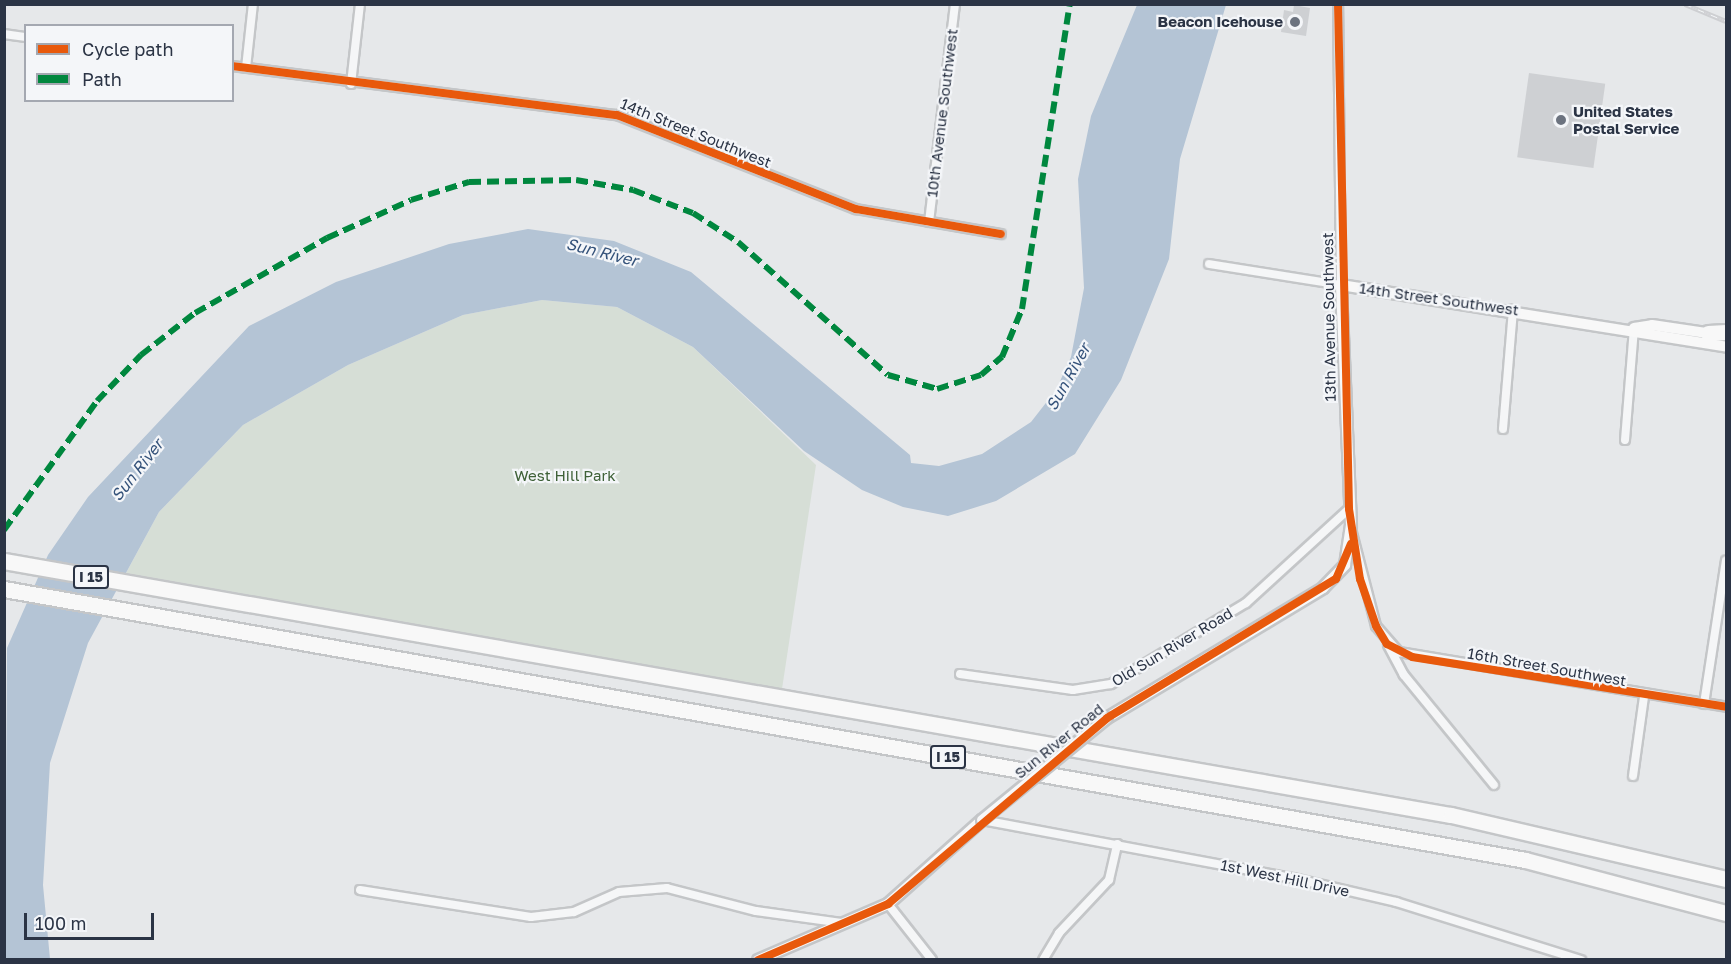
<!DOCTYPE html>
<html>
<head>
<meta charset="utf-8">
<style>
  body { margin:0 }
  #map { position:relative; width:1731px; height:964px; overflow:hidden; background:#e6e8ea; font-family:"Golos Text",sans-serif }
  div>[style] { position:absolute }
  .green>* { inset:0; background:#d6ded6 }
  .water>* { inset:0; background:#b4c4d5 }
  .building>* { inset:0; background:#ced0d3; transform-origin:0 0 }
  .roads { filter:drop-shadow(2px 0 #c4c6c8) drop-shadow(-2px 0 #c4c6c8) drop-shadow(0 2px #c4c6c8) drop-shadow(0 -2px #c4c6c8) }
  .street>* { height:8px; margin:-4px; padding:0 4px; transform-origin:4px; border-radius:4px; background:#f5f6f7 }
  .secondary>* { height:10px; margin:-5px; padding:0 5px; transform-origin:5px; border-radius:5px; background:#f8f8f8 }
  .highway>* { height:15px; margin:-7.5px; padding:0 7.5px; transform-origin:7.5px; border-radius:7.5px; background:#f8f8f8 }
  .rail>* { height:4.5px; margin-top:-2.25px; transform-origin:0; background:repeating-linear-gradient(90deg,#f4f6f9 0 7px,#cecfd2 0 14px); box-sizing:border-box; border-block:2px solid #cecfd2 }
  .bridges { filter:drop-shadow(2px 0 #c4c6c8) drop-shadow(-2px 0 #c4c6c8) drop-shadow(0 2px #c4c6c8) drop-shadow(0 -2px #c4c6c8) }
  .secondary-bridge>* { height:10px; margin:-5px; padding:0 5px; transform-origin:5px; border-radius:5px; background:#f8f8f8 }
  .quiet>* { height:6px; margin-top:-3px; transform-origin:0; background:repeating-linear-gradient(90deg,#00873e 0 12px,transparent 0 18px) }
  .cycleway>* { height:8px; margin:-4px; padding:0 4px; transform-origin:4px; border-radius:4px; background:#e8590c }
  .dots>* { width:16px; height:16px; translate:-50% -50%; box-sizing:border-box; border:3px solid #f4f6f9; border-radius:50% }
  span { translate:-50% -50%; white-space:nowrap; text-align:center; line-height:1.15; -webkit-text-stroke:4.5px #f4f6f9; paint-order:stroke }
  .shield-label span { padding:2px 4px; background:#f4f6f9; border:2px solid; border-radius:4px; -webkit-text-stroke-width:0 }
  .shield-label { font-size:14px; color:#2b3445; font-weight:700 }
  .poi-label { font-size:15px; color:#2b3445; font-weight:700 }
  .right { translate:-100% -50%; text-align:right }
  .left { translate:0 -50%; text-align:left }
  .street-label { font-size:15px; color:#2b3445 }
  .park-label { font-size:15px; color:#3f6138 }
  .water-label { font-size:16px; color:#34527a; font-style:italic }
  .frame { position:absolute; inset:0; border:6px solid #2b3445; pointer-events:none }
  .legend { position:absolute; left:24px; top:24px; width:210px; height:78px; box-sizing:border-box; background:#f4f6f9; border:2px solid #a4a8b1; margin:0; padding:8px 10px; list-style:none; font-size:18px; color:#2b3445 }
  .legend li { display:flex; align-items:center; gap:12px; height:30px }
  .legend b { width:30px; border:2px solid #a4a8b1 }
  .scale { position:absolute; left:24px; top:913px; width:130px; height:27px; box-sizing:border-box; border:3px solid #2b3445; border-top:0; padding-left:8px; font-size:18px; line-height:21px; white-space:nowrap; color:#2b3445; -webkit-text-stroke:4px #f4f6f9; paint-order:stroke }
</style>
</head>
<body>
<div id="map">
  <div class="green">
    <i style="clip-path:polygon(542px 300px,617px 307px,693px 347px,816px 465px,782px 689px,126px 573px,159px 512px,243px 425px,348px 365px,463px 315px)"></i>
  </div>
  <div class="water">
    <i style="clip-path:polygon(1137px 5px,1226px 5px,1180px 159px,1169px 259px,1121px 380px,1075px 454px,996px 501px,948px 516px,903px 507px,862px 490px,804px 451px,693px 347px,617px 307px,542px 300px,463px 315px,348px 365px,243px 425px,159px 512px,88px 643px,50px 763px,43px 885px,50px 959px,5px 960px,7px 648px,48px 555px,88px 497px,249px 326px,336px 282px,449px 244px,528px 229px,614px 241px,691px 272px,910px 455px,911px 463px,939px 466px,982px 454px,1031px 422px,1056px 390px,1071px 357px,1084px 288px,1078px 179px,1091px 116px)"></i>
  </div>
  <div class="building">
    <i style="clip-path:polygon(1294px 5px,1310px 8px,1306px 36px,1281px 32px,1284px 10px,1293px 12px)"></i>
    <i style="left:1529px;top:73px;width:77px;height:85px;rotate:8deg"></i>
  </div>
  <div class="roads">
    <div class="street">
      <i style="left:4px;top:34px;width:22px;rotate:8deg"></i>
      <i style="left:232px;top:66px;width:388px;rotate:7.3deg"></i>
      <i style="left:617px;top:115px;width:257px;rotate:21.5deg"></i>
      <i style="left:856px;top:209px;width:147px;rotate:9.8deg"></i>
      <i style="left:246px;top:68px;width:64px;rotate:-83.8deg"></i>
      <i style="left:351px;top:84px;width:81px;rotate:-83.6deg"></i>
      <i style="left:929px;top:222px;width:220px;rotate:-83.2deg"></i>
      <i style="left:1209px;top:264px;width:134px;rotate:9deg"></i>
      <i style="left:1341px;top:285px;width:281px;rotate:-90.6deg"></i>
      <i style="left:1503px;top:429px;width:120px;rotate:-85.2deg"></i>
      <i style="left:1625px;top:440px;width:111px;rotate:-85.4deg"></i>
      <i style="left:1352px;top:533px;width:96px;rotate:75.5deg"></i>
      <i style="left:1376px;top:626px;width:35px;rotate:49deg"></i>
      <i style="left:1399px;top:652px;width:332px;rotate:9.5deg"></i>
      <i style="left:1388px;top:645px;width:34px;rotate:62deg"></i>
      <i style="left:1404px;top:675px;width:142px;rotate:50.7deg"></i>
      <i style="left:960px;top:674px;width:114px;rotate:8.1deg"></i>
      <i style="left:1073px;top:690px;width:38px;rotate:-9deg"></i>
      <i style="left:1111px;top:684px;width:157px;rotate:-31deg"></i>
      <i style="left:1246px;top:603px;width:139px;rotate:-42.4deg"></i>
      <i style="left:1704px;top:704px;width:145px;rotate:-81.3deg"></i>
      <i style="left:1633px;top:776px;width:80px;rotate:-82.1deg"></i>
      <i style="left:982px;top:820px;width:316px;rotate:10.6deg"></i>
      <i style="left:1293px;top:878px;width:106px;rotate:13.1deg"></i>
      <i style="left:1396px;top:902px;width:194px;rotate:17.4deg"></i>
      <i style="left:360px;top:890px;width:173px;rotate:9deg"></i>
      <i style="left:531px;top:917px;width:43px;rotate:-6.6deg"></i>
      <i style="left:574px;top:912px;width:49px;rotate:-24deg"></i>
      <i style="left:619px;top:892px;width:48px;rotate:-4.8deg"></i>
      <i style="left:667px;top:888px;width:92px;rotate:14.5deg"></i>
      <i style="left:756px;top:911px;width:88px;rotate:7.9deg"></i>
      <i style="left:888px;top:904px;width:71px;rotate:51.8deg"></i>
      <i style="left:1043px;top:960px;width:31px;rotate:-59deg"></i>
      <i style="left:1059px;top:933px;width:73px;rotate:-46.7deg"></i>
      <i style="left:1109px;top:880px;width:37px;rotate:-77deg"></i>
    </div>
    <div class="secondary">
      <i style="left:1634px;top:328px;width:18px;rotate:-9deg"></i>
      <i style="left:1652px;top:325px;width:63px;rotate:8.3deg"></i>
      <i style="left:1107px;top:718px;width:252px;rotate:-31deg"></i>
      <i style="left:1323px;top:588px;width:32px;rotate:-46deg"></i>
      <i style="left:1345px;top:565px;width:40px;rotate:-81.5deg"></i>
      <i style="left:1351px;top:525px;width:240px;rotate:-92.4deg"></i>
      <i style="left:1341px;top:285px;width:390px;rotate:9.1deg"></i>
      <i style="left:758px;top:960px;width:142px;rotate:-23.3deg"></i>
      <i style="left:888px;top:904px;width:126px;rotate:-41.8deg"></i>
    </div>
    <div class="highway">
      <i style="left:1708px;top:333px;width:18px;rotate:-3deg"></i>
      <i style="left:4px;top:561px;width:1469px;rotate:9.96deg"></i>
      <i style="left:1451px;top:815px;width:282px;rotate:13.1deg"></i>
      <i style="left:4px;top:589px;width:1545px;rotate:10.1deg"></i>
      <i style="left:1525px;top:860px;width:208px;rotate:14.8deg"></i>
    </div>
  </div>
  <div class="rail">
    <i style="left:1685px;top:4px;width:44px;rotate:22.5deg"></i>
  </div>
  <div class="bridges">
    <div class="secondary-bridge">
      <i style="left:982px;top:820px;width:161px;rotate:-39.2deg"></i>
    </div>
  </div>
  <div class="quiet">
    <i style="left:4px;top:530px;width:159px;rotate:-54.2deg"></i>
    <i style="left:97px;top:401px;width:64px;rotate:-46.3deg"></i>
    <i style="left:141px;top:355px;width:68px;rotate:-37.9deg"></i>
    <i style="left:195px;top:313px;width:152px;rotate:-29.6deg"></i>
    <i style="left:327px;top:238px;width:92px;rotate:-24.3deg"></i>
    <i style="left:411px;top:200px;width:61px;rotate:-17.2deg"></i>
    <i style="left:469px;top:182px;width:107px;rotate:-1.1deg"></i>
    <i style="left:576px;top:180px;width:58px;rotate:10deg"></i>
    <i style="left:633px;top:190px;width:64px;rotate:21deg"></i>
    <i style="left:693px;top:213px;width:54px;rotate:32.8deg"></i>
    <i style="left:738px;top:242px;width:200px;rotate:41.6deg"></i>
    <i style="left:888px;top:375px;width:51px;rotate:15.9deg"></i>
    <i style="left:937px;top:389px;width:46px;rotate:-17.7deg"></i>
    <i style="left:981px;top:375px;width:28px;rotate:-41deg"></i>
    <i style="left:1002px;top:357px;width:52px;rotate:-67.4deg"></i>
    <i style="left:1022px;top:309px;width:309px;rotate:-81.1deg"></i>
  </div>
  <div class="cycleway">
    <i style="left:1338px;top:4px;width:505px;rotate:88.75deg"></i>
    <i style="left:1349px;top:509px;width:71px;rotate:81.1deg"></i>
    <i style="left:1360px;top:579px;width:50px;rotate:71.2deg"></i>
    <i style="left:1376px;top:626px;width:21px;rotate:59deg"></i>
    <i style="left:1387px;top:644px;width:28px;rotate:27deg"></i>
    <i style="left:1412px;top:657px;width:318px;rotate:9deg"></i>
    <i style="left:232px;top:66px;width:388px;rotate:7.3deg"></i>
    <i style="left:617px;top:115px;width:257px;rotate:21.5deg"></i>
    <i style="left:856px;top:209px;width:147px;rotate:9.8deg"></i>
    <i style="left:758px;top:960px;width:142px;rotate:-23.3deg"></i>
    <i style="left:888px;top:904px;width:287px;rotate:-40.3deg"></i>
    <i style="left:1107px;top:718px;width:268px;rotate:-31.3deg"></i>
    <i style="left:1336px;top:579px;width:38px;rotate:-67deg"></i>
  </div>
  <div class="dots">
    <i style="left:1295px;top:22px;background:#6c737f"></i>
    <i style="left:1561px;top:120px;background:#6c737f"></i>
  </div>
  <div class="shield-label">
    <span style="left:91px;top:577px">I 15</span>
    <span style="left:948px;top:757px">I 15</span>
  </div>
  <div class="poi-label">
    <span class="right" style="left:1283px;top:22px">Beacon Icehouse</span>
    <span class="left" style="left:1573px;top:120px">United States<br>Postal Service</span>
  </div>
  <div class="street-label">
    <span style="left:942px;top:113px;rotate:-83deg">10th Avenue Southwest</span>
    <span style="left:696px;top:133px;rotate:22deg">14th Street Southwest</span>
    <span style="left:1439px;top:299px;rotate:8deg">14th Street Southwest</span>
    <span style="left:1329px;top:317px;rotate:-91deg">13th Avenue Southwest</span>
    <span style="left:1172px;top:647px;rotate:-31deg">Old Sun River Road</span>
    <span style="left:1547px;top:667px;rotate:10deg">16th Street Southwest</span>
    <span style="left:1059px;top:741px;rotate:-39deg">Sun River Road</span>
    <span style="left:1285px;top:878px;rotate:12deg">1st West Hill Drive</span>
  </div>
  <div class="park-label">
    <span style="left:565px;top:476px">West Hill Park</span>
  </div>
  <div class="water-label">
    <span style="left:602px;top:252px;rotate:14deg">Sun River</span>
    <span style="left:1068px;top:377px;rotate:-61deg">Sun River</span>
    <span style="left:137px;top:470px;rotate:-52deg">Sun River</span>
  </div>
  <div class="frame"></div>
  <ul class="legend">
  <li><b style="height:8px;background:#e8590c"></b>Cycle path</li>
  <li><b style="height:8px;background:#00873e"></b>Path</li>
  </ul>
  <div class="scale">100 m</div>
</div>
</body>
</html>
